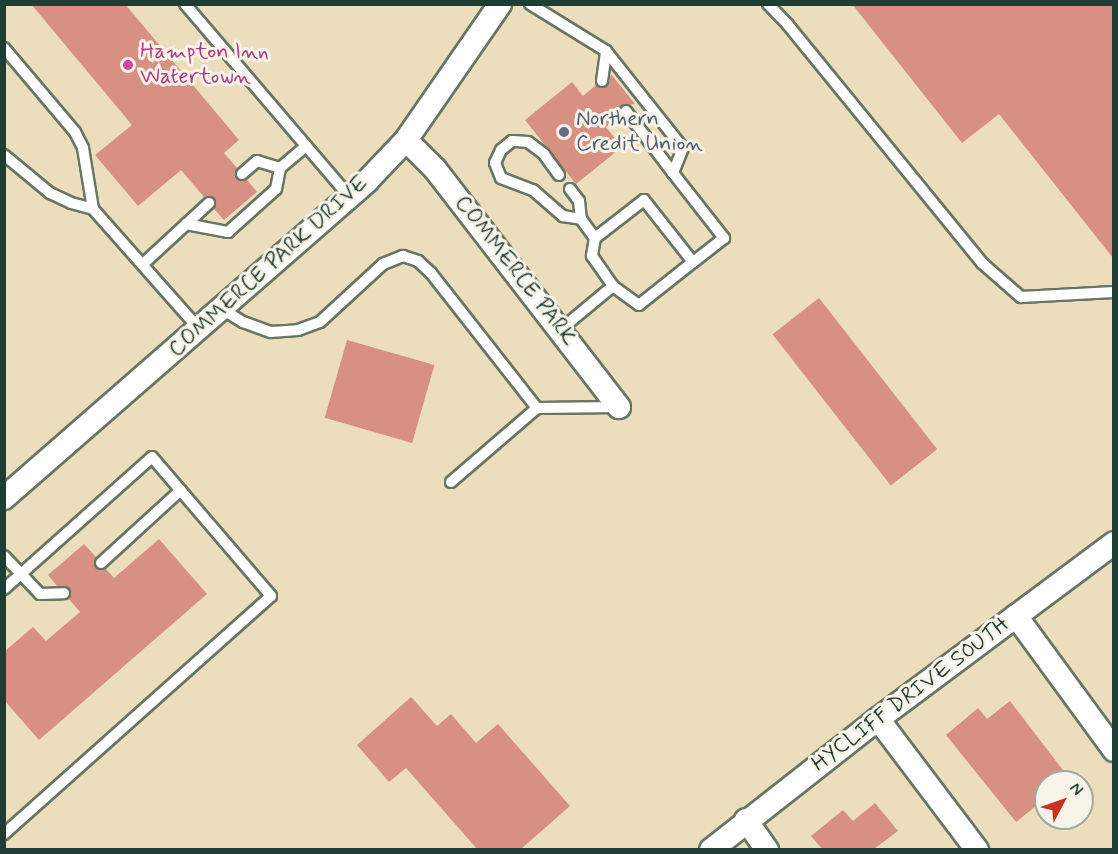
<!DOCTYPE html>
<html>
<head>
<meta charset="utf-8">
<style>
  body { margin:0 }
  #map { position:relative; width:1118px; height:854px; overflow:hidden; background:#ecdebc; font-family:Mynerve,sans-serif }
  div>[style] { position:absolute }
  .building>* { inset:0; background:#d89082; transform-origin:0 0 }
  .roads { filter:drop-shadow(2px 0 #677564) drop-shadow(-2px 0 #677564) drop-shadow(0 2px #677564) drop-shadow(0 -2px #677564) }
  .lane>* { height:10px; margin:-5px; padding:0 5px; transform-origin:5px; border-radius:5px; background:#fff }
  .street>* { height:22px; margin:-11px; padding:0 11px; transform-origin:11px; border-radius:11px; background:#fff }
  .dots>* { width:16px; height:16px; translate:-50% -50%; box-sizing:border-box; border:3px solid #f7f3e8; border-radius:50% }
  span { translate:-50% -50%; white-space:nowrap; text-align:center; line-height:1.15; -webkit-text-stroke:6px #f7f3e8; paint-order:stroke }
  .hotel-label { font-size:22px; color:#b23c85 }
  .left { translate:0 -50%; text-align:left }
  .service-label { font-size:22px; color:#4e5e75 }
  .street-label { font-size:22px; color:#1f3d34 }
  .frame { position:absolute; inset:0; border:6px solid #1f3d34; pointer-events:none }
  .north { position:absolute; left:1034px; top:770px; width:60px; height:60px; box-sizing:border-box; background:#f7f3e8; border:2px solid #a1aaa0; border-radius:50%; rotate:49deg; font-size:16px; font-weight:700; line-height:24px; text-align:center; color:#1f3d34 }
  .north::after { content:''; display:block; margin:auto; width:21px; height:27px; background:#c8321e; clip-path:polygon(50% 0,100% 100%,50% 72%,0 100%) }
</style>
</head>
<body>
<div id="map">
  <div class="building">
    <i style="clip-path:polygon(31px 4px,125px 4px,239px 140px,224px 153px,237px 168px,236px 178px,240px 181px,247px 180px,257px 192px,224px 220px,214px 209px,215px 198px,211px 196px,204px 197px,181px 170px,138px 206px,95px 155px,132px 125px)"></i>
    <i style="clip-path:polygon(852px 4px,1113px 4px,1113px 258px,999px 114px,962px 143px)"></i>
    <i style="clip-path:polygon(611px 74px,635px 104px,621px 105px,620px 116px,606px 127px,622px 147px,576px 184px,525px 120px,572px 82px,583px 96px,596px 85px,602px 88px,608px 86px)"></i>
    <i style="left:819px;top:298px;width:192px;height:59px;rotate:52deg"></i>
    <i style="left:347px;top:340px;width:91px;height:81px;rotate:16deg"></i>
    <i style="clip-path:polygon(159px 539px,207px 594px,39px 740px,4px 700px,4px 652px,33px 627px,46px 641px,80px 612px,69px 599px,70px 589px,57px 586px,48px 575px,84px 544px,96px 557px,95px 568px,99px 570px,106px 569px,114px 578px)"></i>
    <i style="clip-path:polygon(411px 697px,437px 726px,451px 714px,476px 743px,498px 724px,570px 806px,521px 849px,477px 849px,406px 768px,389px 782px,357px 745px)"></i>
    <i style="clip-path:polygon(1010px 701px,1072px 782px,1046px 782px,1046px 798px,1016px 822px,946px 735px,978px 708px,987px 719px)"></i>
    <i style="clip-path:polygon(875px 803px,898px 831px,874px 849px,822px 849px,811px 836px,843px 810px,853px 821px)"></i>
  </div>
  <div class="roads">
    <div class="lane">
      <i style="left:185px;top:4px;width:253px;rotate:49.5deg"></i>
      <i style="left:530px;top:4px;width:89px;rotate:31.7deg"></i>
      <i style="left:606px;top:51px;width:124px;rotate:51.6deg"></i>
      <i style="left:683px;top:148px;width:27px;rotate:112deg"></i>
      <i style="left:673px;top:173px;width:83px;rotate:51.9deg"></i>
      <i style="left:724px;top:238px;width:39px;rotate:142deg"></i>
      <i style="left:768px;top:4px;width:29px;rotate:46deg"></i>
      <i style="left:788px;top:25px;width:307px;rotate:50.8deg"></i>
      <i style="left:982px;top:263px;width:52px;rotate:41.1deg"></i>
      <i style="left:1021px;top:297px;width:93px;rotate:-3.1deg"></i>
      <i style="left:4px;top:48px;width:110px;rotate:49.8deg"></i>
      <i style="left:75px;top:132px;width:18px;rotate:63deg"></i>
      <i style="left:83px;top:148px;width:62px;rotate:80.7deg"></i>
      <i style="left:602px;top:81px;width:30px;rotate:-82deg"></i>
      <i style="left:626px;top:111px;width:78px;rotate:52.8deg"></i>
      <i style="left:4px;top:155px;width:60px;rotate:39.6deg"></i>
      <i style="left:50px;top:193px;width:23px;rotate:25deg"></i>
      <i style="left:71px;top:203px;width:23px;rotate:15deg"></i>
      <i style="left:93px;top:209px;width:160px;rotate:48.5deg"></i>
      <i style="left:242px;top:174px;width:20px;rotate:-41deg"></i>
      <i style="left:257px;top:161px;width:24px;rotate:17deg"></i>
      <i style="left:559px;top:175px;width:26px;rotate:-126deg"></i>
      <i style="left:544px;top:154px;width:20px;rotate:-143deg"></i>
      <i style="left:528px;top:142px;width:16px;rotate:-176deg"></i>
      <i style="left:512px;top:141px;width:14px;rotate:141deg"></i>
      <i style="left:501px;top:150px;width:14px;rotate:115deg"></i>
      <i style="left:495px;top:163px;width:16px;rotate:68deg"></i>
      <i style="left:501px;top:178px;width:34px;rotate:21deg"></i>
      <i style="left:533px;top:190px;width:40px;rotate:41deg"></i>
      <i style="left:563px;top:216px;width:18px;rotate:9deg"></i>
      <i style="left:570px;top:189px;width:15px;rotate:53deg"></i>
      <i style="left:579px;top:201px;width:18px;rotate:84deg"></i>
      <i style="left:581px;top:219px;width:24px;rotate:54deg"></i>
      <i style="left:186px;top:224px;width:43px;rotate:10.8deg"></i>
      <i style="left:228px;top:232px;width:64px;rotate:-41.9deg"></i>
      <i style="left:276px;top:189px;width:21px;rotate:-79deg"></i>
      <i style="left:280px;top:168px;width:34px;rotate:-40deg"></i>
      <i style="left:143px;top:264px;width:90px;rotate:-42.7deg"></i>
      <i style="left:222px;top:309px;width:25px;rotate:32deg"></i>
      <i style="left:243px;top:322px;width:30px;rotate:20deg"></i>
      <i style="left:271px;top:332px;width:27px;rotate:-4deg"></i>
      <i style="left:298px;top:330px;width:23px;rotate:-20deg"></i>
      <i style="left:320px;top:322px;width:86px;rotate:-42.6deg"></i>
      <i style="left:383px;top:264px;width:22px;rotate:-22deg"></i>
      <i style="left:403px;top:256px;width:16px;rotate:18deg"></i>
      <i style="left:418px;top:261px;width:18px;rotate:43deg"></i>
      <i style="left:431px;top:273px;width:172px;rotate:51.9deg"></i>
      <i style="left:537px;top:408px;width:81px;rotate:-0.7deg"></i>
      <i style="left:560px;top:330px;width:69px;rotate:-39.7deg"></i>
      <i style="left:613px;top:286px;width:37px;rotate:-125deg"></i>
      <i style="left:592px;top:256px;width:18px;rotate:-81deg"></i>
      <i style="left:595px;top:238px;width:62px;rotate:-37.8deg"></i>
      <i style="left:644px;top:200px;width:79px;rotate:51.7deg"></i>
      <i style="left:693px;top:262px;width:69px;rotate:141.5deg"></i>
      <i style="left:639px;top:305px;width:32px;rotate:-144deg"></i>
      <i style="left:451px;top:482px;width:113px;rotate:-40.7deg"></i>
      <i style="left:4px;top:556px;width:52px;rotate:46.5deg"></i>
      <i style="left:40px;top:594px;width:24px;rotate:-2deg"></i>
      <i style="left:101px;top:563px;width:108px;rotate:-42.4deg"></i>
      <i style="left:4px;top:589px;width:198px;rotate:-41.7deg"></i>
      <i style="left:152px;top:457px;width:183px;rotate:49.4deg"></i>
      <i style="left:271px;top:596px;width:358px;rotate:138.3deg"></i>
    </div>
    <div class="street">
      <i style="left:406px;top:140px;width:41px;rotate:45deg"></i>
      <i style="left:435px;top:169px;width:301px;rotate:52.3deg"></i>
      <i style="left:4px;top:498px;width:482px;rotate:-41.1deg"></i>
      <i style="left:367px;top:181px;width:57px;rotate:-46.4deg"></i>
      <i style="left:406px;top:140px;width:165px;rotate:-55.3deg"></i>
      <i style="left:1016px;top:616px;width:166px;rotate:53.8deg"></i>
      <i style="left:878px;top:719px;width:164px;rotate:52.9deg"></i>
      <i style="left:746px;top:820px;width:37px;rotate:55deg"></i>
      <i style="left:711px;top:850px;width:212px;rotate:-38.1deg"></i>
      <i style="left:878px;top:719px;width:294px;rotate:-36.7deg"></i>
    </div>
  </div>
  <div class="dots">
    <i style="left:128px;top:65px;background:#d1479c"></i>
    <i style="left:564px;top:132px;background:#5c6f8a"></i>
  </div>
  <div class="hotel-label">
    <span class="left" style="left:140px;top:65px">Hampton Inn<br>Watertown</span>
  </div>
  <div class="service-label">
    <span class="left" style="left:576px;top:132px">Northern<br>Credit Union</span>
  </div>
  <div class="street-label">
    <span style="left:269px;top:267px;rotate:-42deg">COMMERCE PARK DRIVE</span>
    <span style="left:515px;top:271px;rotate:52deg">COMMERCE PARK</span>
    <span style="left:911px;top:695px;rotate:-37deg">HYCLIFF DRIVE SOUTH</span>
  </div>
  <div class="frame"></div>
  <div class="north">N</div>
</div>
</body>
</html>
